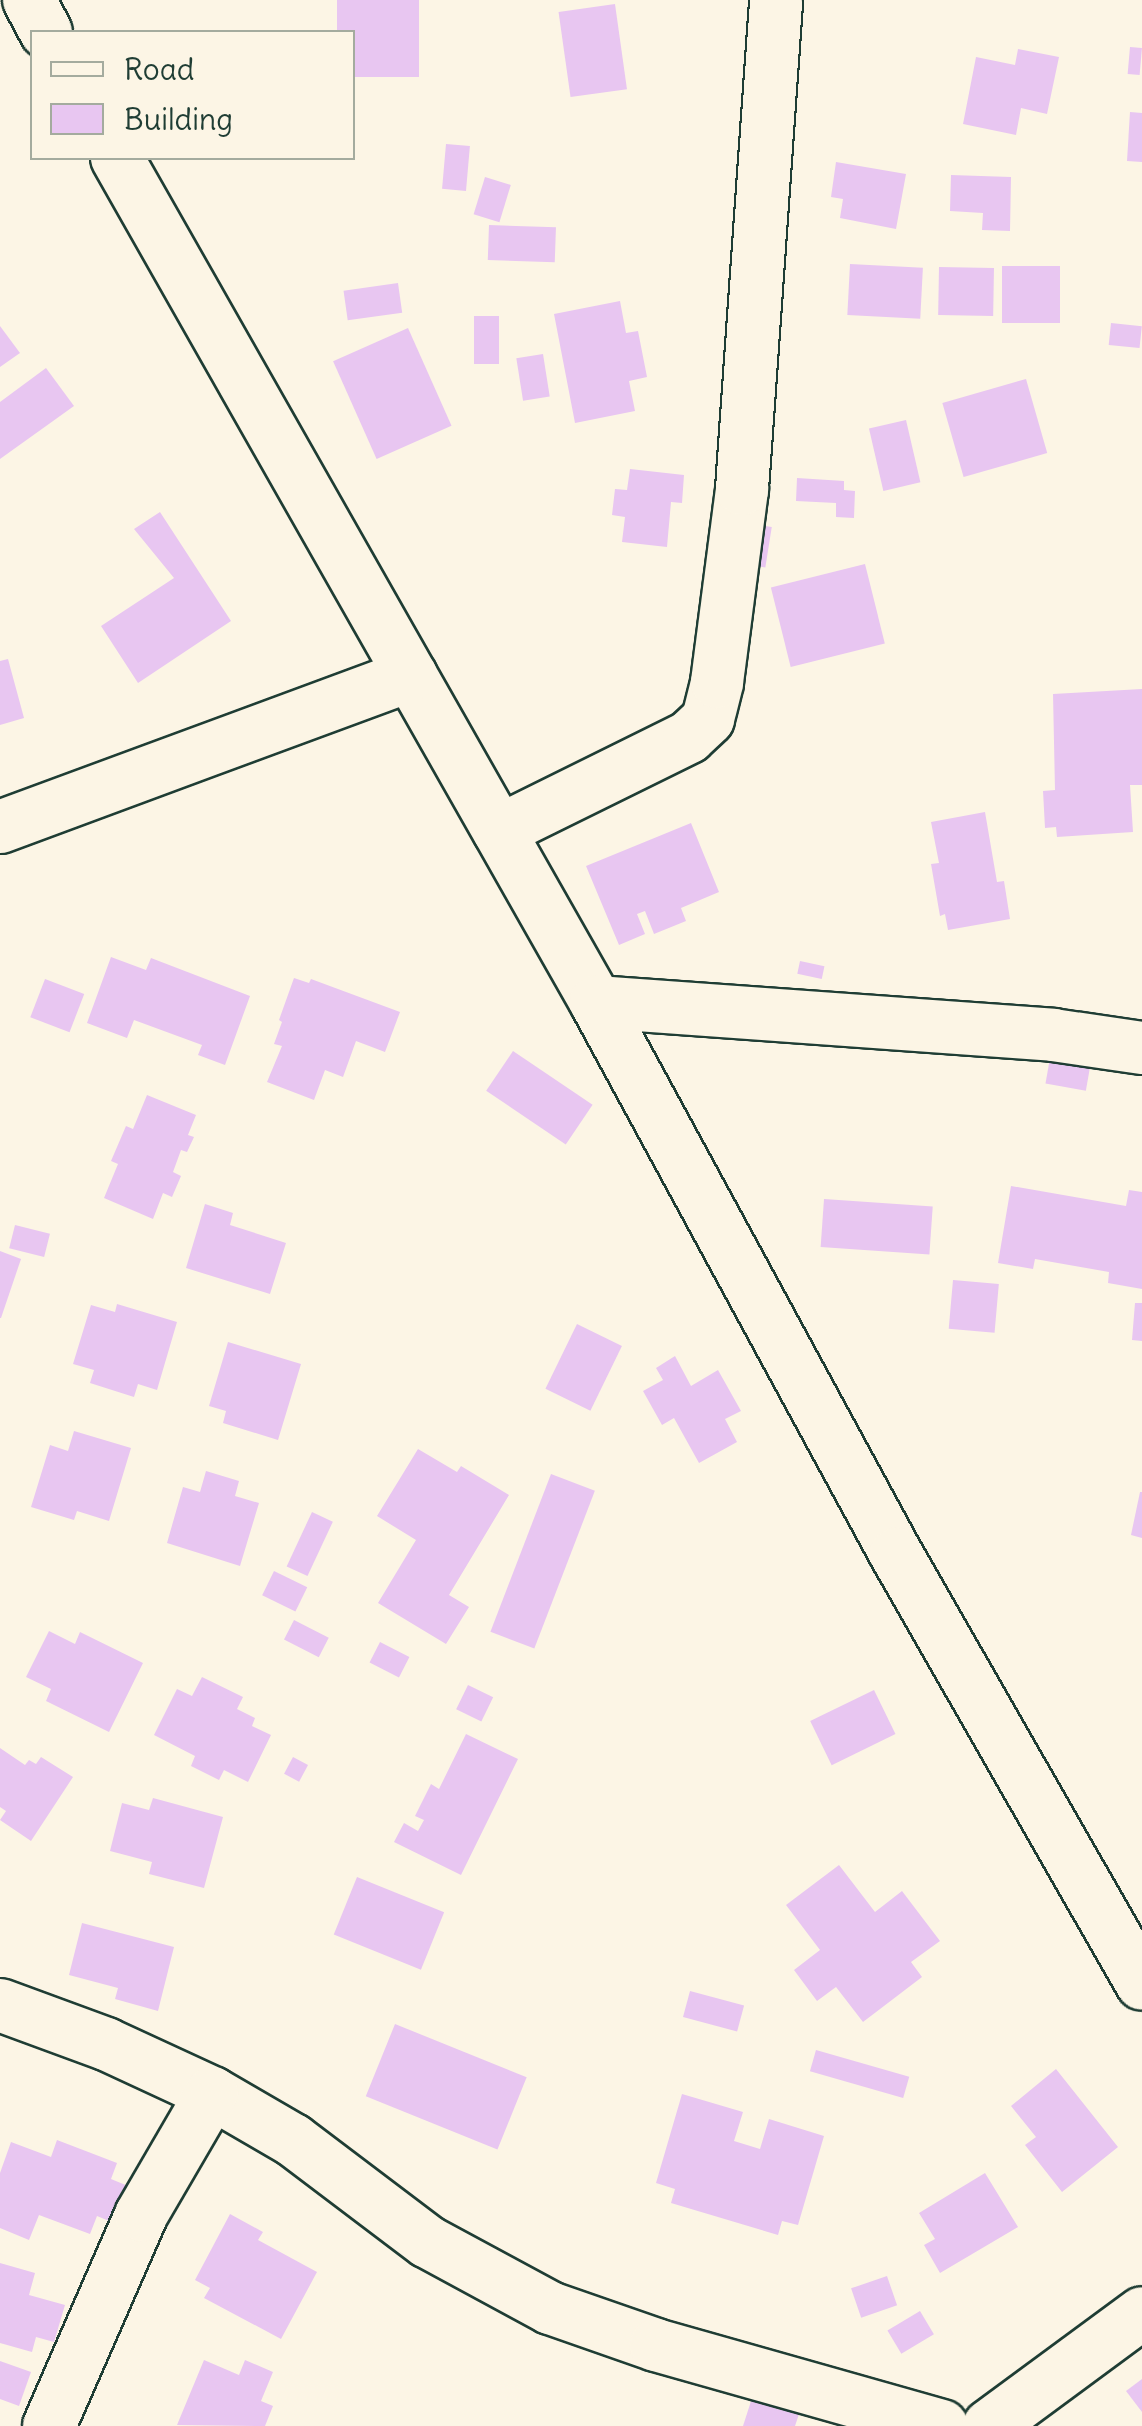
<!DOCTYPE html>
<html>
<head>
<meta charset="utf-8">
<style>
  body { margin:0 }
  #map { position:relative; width:1142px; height:2426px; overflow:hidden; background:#fcf5e5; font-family:Delius,sans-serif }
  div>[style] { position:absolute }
  .building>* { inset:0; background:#e8c6f1; transform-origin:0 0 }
  .roads { filter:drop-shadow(2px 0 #1f3d34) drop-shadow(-2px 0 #1f3d34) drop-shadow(0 2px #1f3d34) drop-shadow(0 -2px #1f3d34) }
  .minor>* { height:52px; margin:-26px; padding:0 26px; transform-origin:26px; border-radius:26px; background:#fcf5e5 }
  span { translate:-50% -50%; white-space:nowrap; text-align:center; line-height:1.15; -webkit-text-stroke:8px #fcf5e5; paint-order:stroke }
  .legend { position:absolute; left:30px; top:30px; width:325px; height:130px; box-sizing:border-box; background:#fcf5e5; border:2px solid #a4ab9e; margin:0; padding:12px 18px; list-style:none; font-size:30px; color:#1f3d34 }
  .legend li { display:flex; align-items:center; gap:20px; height:50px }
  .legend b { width:50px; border:2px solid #a4ab9e }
</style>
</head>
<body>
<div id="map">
  <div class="building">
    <i style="clip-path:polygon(337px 0,419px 0,419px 77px,352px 77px,352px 32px,337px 32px)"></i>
    <i style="left:615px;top:4px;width:86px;height:57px;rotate:82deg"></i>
    <i style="left:1130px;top:47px;width:12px;height:27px;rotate:5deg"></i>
    <i style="clip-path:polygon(1018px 49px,1059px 57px,1047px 114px,1021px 108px,1016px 135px,963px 124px,976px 57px,1015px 65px)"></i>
    <i style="clip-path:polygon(1130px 112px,1142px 113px,1142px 162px,1127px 161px)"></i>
    <i style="left:446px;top:144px;width:24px;height:45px;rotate:5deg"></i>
    <i style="clip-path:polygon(836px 162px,906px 174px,896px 229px,840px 218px,843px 199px,831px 197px)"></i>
    <i style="clip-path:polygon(951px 175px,1011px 177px,1010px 231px,982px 230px,983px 213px,950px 211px)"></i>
    <i style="left:485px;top:177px;width:27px;height:39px;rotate:17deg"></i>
    <i style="left:489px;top:225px;width:67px;height:35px;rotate:2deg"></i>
    <i style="left:850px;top:264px;width:73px;height:51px;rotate:3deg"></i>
    <i style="left:1060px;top:266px;width:57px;height:58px;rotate:90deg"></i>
    <i style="left:939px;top:267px;width:55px;height:48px;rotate:1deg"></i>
    <i style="left:398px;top:283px;width:30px;height:55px;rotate:82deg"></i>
    <i style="clip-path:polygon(620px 301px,626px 333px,638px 331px,647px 377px,629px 381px,635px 411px,575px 423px,554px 314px)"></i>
    <i style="left:474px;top:316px;width:25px;height:48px"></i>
    <i style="left:1111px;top:323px;width:31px;height:22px;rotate:6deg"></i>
    <i style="clip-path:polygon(0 326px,20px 353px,0 367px)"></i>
    <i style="left:408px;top:328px;width:107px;height:82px;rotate:66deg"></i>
    <i style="left:543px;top:354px;width:43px;height:27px;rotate:81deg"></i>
    <i style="clip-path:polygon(46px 368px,74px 406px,0 459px,0 402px)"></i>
    <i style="left:1026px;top:379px;width:77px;height:87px;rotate:74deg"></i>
    <i style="left:906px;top:420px;width:64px;height:38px;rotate:77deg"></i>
    <i style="clip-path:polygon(630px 469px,684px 475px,682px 503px,671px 502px,667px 547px,622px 542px,625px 517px,612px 515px,615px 489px,627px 490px)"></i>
    <i style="clip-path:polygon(797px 478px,844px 481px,844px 490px,855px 491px,854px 518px,836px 517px,836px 503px,796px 501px)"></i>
    <i style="clip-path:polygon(160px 512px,231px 621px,138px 683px,101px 626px,174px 578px,134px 529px)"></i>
    <i style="left:753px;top:524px;width:19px;height:41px;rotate:9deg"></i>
    <i style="left:865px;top:564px;width:82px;height:97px;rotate:76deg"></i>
    <i style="clip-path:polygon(8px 659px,24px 718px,0 725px,0 661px)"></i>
    <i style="clip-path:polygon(1142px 689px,1142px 785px,1130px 785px,1133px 832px,1057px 837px,1056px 827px,1045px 828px,1043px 791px,1055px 790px,1053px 694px)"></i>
    <i style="clip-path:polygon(985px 812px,997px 882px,1004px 881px,1010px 919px,948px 930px,945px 914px,940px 916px,931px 864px,939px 863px,931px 822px)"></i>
    <i style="clip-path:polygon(691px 823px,719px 892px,681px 908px,686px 921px,654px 934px,645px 911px,637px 914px,645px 934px,619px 945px,586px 866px)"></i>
    <i style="clip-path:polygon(111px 957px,146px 970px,151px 958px,250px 996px,225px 1065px,198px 1055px,202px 1045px,134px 1020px,127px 1038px,87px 1023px)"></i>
    <i style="left:800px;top:961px;width:25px;height:13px;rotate:12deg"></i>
    <i style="clip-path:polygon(294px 978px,309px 983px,311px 979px,400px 1012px,385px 1052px,356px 1041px,343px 1077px,325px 1070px,314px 1100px,267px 1082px,282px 1046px,274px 1044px,282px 1022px,279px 1020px)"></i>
    <i style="left:45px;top:979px;width:42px;height:41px;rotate:21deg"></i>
    <i style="left:513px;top:1051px;width:96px;height:48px;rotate:34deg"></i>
    <i style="left:1050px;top:1058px;width:41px;height:26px;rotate:10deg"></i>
    <i style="clip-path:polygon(147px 1095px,196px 1115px,188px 1135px,194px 1137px,187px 1152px,181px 1150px,173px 1172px,181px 1176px,172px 1197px,163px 1193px,153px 1219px,104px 1198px,118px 1164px,111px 1161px,126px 1126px,133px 1129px)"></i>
    <i style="clip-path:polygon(1011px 1186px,1126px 1206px,1129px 1190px,1142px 1192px,1142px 1289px,1108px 1283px,1109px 1272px,1035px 1259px,1033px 1269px,998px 1263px)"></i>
    <i style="left:824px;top:1199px;width:109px;height:48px;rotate:4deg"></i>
    <i style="clip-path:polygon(205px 1204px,233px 1213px,230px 1225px,286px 1243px,270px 1294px,186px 1268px)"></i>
    <i style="left:15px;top:1225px;width:36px;height:24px;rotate:14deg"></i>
    <i style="clip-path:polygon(0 1251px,21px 1259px,1px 1318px,0 1318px)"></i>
    <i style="left:953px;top:1280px;width:46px;height:49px;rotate:5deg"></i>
    <i style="clip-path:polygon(1135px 1303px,1142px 1303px,1142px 1341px,1132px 1340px)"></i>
    <i style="clip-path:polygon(117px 1304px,177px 1322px,157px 1390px,138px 1384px,134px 1397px,90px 1383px,94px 1370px,73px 1364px,91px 1305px,115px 1312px)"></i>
    <i style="left:577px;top:1324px;width:50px;height:72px;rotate:26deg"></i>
    <i style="clip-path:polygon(228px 1342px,301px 1364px,278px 1440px,223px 1423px,226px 1411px,209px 1406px)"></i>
    <i style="clip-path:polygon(675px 1356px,691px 1386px,718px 1370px,741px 1411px,725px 1419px,737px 1442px,699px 1463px,674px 1418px,662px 1425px,643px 1391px,663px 1380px,656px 1368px)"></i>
    <i style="clip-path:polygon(74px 1431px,131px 1448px,109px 1521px,77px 1511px,74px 1520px,31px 1507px,50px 1445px,68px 1451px)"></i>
    <i style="clip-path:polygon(418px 1449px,457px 1472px,461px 1466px,509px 1495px,449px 1595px,469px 1607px,446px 1644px,378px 1603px,416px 1540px,377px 1516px)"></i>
    <i style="clip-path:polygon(206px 1471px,239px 1481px,235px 1496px,259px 1503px,240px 1566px,167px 1543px,183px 1487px,200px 1492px)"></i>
    <i style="left:551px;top:1474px;width:47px;height:169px;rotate:21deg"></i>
    <i style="clip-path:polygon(1140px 1492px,1142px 1492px,1142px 1538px,1131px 1535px)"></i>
    <i style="left:312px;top:1512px;width:23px;height:60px;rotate:25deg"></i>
    <i style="left:274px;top:1571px;width:37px;height:27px;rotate:26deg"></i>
    <i style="left:294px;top:1620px;width:39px;height:22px;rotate:27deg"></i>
    <i style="clip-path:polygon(49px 1631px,75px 1644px,80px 1632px,143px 1663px,109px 1732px,46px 1701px,51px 1689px,26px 1677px)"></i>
    <i style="left:380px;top:1642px;width:33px;height:23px;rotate:27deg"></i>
    <i style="clip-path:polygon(202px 1677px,243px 1697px,237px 1709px,255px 1718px,252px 1726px,271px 1735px,248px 1782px,224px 1770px,219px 1780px,191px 1766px,195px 1756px,154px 1735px,177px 1689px,192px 1696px)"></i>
    <i style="left:468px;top:1685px;width:28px;height:27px;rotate:26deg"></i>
    <i style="left:874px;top:1690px;width:49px;height:71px;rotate:64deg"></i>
    <i style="clip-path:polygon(466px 1734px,518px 1759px,461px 1875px,394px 1842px,404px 1823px,418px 1831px,424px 1820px,415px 1816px,431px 1784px,439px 1789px)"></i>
    <i style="clip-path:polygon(0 1748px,25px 1765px,29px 1760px,36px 1764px,41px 1757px,73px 1777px,31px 1841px,0 1820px,6px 1811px,0 1807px)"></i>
    <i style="left:293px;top:1757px;width:17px;height:19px;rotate:28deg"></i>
    <i style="clip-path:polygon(153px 1798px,223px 1817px,204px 1888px,149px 1874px,152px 1862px,110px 1851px,122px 1803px,149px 1810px)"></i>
    <i style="clip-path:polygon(839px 1865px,875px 1912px,902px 1891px,940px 1941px,911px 1962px,922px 1977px,863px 2022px,836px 1987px,817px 2001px,794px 1970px,820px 1950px,786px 1905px)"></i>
    <i style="left:357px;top:1877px;width:94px;height:62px;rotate:22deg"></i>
    <i style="clip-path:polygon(82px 1923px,174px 1947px,158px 2011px,115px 1999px,118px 1988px,69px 1975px)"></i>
    <i style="left:690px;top:1991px;width:56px;height:27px;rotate:15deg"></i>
    <i style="left:395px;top:2024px;width:142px;height:78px;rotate:22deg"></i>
    <i style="left:816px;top:2050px;width:97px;height:22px;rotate:16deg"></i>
    <i style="clip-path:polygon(1056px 2069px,1118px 2147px,1062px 2192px,1025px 2145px,1036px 2137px,1011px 2106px)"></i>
    <i style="clip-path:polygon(682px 2094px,743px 2112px,734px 2141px,760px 2149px,769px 2119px,824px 2136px,798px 2225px,782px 2221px,778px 2235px,671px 2203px,675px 2189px,656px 2183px)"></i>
    <i style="clip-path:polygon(57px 2140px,117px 2163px,111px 2179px,128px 2186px,114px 2223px,97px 2216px,90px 2234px,39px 2215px,29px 2240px,0 2228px,0 2173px,11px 2142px,51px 2157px)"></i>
    <i style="clip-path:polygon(985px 2173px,1018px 2227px,940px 2273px,924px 2245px,935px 2239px,919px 2213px)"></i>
    <i style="clip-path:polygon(230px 2214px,263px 2232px,258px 2240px,317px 2272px,281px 2339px,204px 2298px,210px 2288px,195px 2280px)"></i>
    <i style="clip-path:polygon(0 2263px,35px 2273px,29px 2295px,65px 2305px,54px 2342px,36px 2337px,32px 2352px,0 2343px)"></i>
    <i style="left:887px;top:2276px;width:31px;height:38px;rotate:71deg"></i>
    <i style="left:920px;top:2311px;width:27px;height:38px;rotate:59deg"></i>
    <i style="clip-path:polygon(204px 2360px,239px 2375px,245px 2360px,273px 2372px,261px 2401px,273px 2406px,265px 2426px,177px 2425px)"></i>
    <i style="clip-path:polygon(0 2361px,31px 2372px,19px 2406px,0 2399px)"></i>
    <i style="clip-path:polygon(1142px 2379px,1142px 2412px,1126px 2391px)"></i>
    <i style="clip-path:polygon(752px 2398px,799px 2414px,795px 2426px,743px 2426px)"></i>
  </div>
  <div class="roads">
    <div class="minor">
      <i style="left:29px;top:0;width:36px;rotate:62deg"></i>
      <i style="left:117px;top:158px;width:970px;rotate:60.42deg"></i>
      <i style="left:596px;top:1002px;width:628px;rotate:61.48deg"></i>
      <i style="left:896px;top:1554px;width:495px;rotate:60.2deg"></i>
      <i style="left:0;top:827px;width:438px;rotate:-20.3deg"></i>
      <i style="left:499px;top:831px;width:212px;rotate:-26.3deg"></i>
      <i style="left:689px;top:737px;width:26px;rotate:-43deg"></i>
      <i style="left:708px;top:719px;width:38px;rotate:-76deg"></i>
      <i style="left:717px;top:682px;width:195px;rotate:-82.6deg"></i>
      <i style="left:742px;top:489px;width:490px;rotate:-86deg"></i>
      <i style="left:596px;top:1002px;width:458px;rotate:4.1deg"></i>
      <i style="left:1053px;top:1035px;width:90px;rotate:8.3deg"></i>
      <i style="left:0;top:2005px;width:113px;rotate:20.2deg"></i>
      <i style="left:106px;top:2044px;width:117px;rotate:24.8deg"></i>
      <i style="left:212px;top:2093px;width:94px;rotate:30.1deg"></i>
      <i style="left:293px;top:2140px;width:169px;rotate:37.1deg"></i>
      <i style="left:428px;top:2242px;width:139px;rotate:28.4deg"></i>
      <i style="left:550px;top:2308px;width:112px;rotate:19.2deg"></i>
      <i style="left:656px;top:2345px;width:297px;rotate:15.8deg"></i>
      <i style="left:49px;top:2426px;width:230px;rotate:-66.4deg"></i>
      <i style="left:141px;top:2215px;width:141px;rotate:-59.8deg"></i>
      <i style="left:989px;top:2426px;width:190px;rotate:-36.4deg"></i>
    </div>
  </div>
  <ul class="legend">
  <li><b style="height:12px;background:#fcf5e5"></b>Road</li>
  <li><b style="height:28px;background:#e8c6f1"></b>Building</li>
  </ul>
</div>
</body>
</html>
